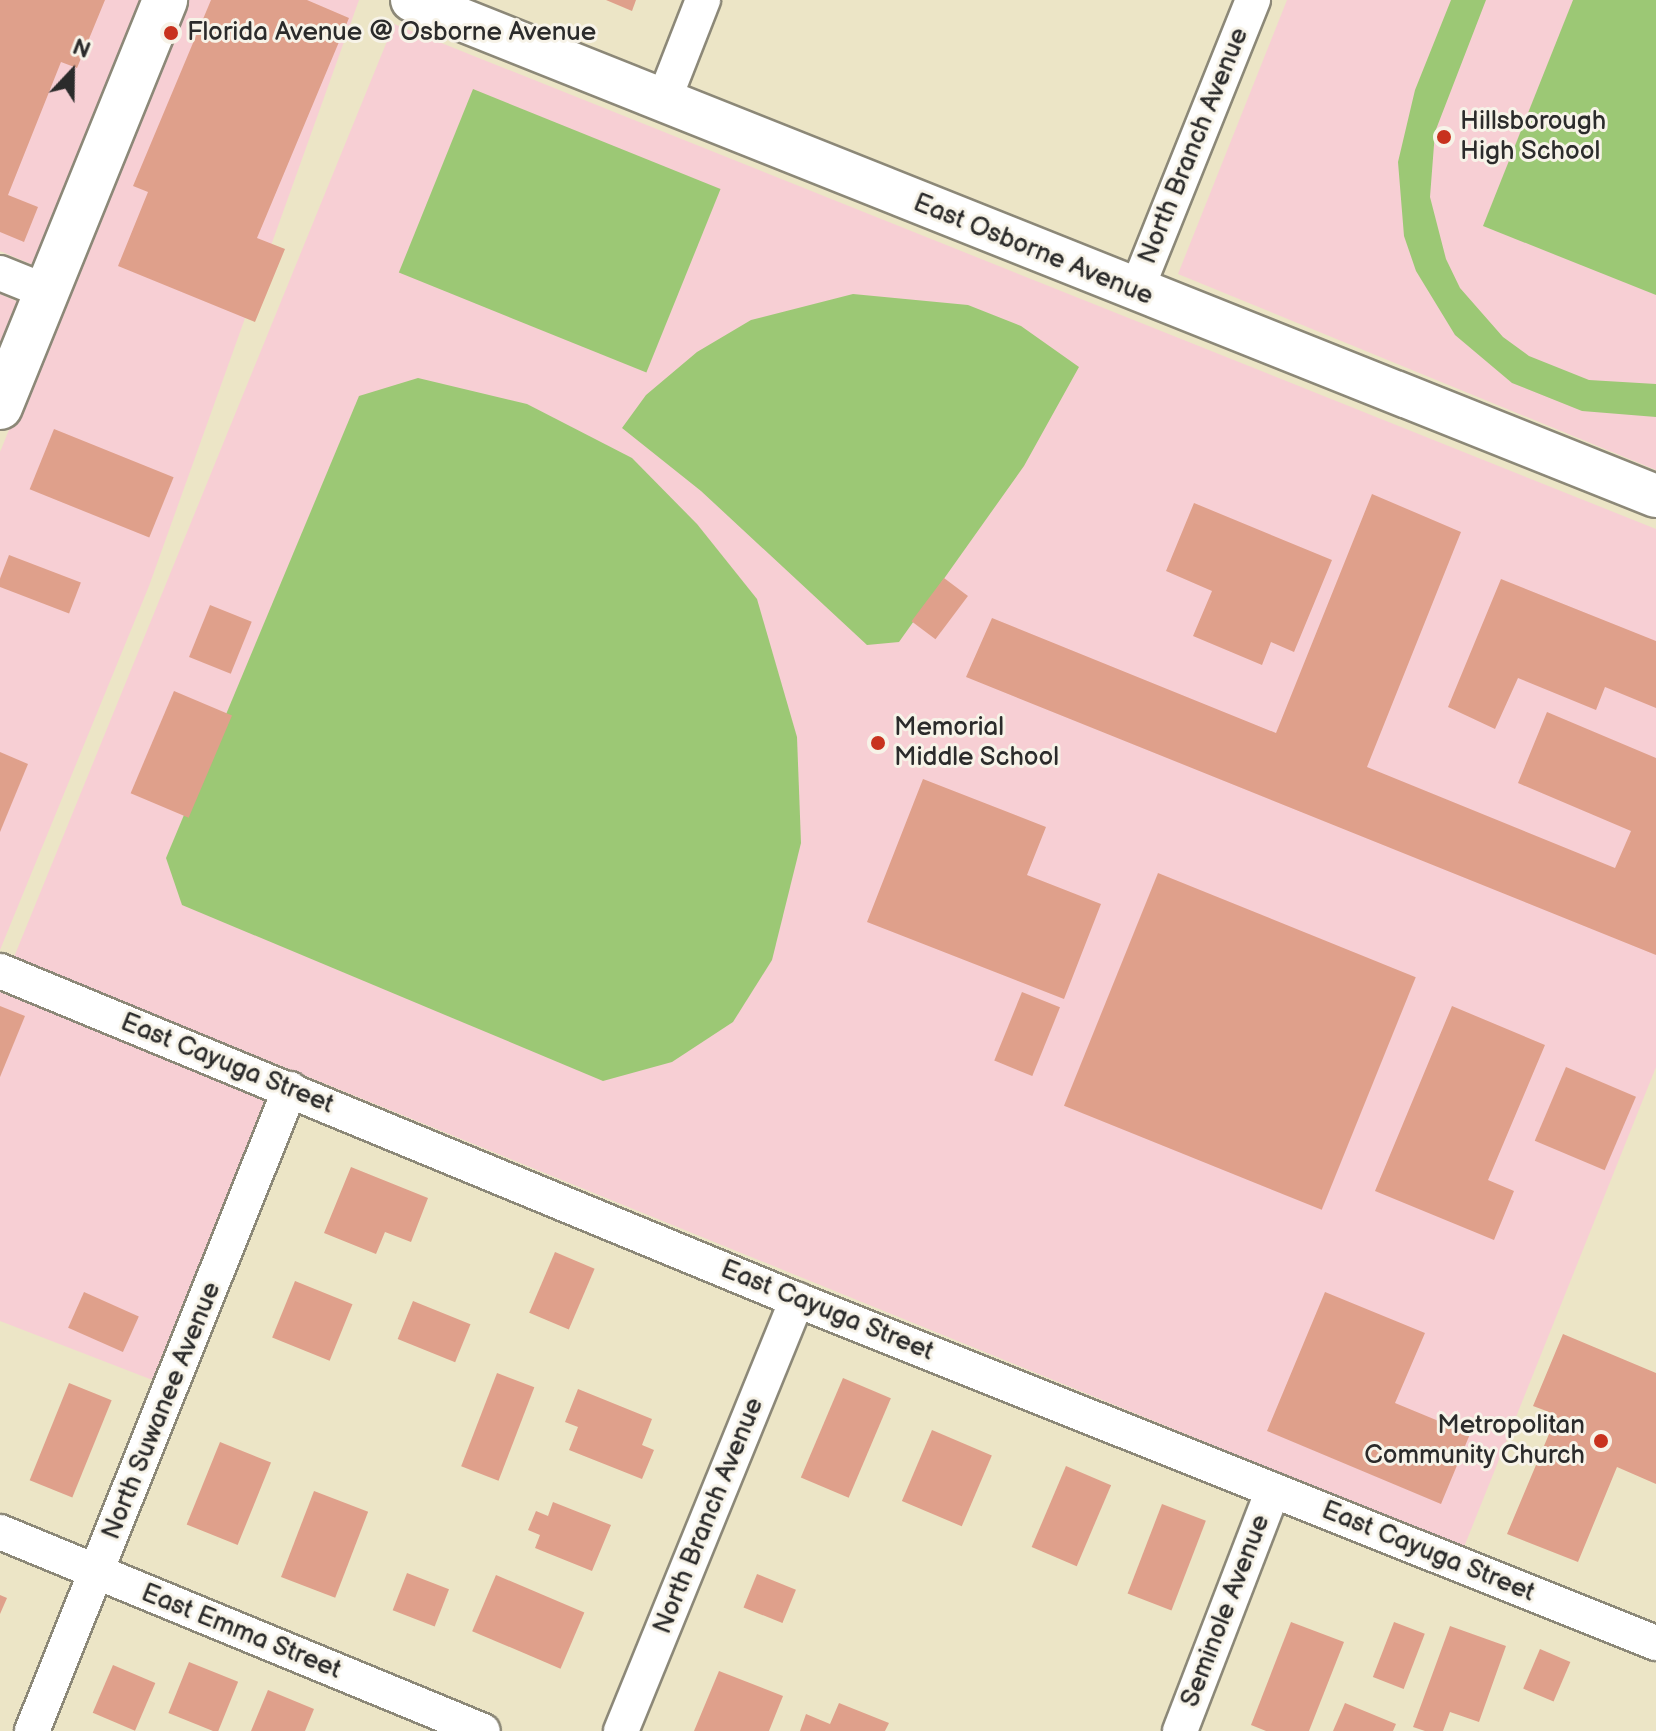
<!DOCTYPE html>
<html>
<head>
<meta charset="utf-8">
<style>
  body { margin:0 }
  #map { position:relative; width:1656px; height:1731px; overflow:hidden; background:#ece5c6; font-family:"Balsamiq Sans",sans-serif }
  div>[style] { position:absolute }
  .built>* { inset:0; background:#f7cfd4 }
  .green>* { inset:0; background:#9cc875; transform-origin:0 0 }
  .building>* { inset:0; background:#dfa08b; transform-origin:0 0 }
  .roads { filter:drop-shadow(2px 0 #8c8878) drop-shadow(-2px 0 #8c8878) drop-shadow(0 2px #8c8878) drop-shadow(0 -2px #8c8878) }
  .minor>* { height:34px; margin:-17px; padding:0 17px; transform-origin:17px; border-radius:17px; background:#fff }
  .tertiary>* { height:42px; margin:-21px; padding:0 21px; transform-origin:21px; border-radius:21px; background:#fff }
  .primary>* { height:44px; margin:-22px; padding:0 22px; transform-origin:22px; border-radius:22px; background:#fff }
  .dots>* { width:22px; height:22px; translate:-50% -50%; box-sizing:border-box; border:4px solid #f7f3e8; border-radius:50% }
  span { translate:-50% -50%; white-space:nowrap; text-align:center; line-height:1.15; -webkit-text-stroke:6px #f7f3e8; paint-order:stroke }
  .poi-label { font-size:26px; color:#2b2b2b }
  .left { translate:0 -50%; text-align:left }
  .right { translate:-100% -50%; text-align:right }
  .street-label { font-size:26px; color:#2b2b2b }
  .north { position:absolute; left:32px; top:32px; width:80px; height:80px; -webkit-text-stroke:6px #f7f3e8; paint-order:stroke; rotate:22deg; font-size:22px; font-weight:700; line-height:32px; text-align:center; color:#2b2b2b }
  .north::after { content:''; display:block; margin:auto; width:28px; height:36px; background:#2b2b2b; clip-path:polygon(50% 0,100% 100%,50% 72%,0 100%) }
</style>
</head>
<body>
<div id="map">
  <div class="built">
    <i style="clip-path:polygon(0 0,146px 0,38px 267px,0 251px)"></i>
    <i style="clip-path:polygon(183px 0,359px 0,149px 586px,0 950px,0 452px)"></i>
    <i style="clip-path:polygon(1287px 0,1656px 0,1656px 470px,1178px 274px)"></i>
    <i style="clip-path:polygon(394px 24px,1656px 529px,1656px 1067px,1464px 1547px,14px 957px)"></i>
    <i style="clip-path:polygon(0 294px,23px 304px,0 361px)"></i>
    <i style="clip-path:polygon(0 992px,267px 1101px,155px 1381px,0 1321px)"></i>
  </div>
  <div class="green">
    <i style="clip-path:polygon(1451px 0,1486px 0,1435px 132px,1430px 197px,1446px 259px,1460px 288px,1503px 337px,1529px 356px,1589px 380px,1656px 384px,1656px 417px,1582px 411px,1512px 383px,1455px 335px,1416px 271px,1404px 236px,1398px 162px,1415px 90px)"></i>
    <i style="clip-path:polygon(1573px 0,1656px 0,1656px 295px,1483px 226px)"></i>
    <i style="left:473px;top:89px;width:267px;height:198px;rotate:22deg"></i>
    <i style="clip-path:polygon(853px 294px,968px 305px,1021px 326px,1079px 367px,1024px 466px,899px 642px,867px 645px,701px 491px,622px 428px,646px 395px,697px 352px,751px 320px)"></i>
    <i style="clip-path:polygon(418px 378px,527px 404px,632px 458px,697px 524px,757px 599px,797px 737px,801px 843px,772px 960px,733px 1022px,672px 1062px,603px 1081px,182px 905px,166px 858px,359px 396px)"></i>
  </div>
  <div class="building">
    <i style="clip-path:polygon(0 0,105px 0,77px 68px,61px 62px,8px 195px,38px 207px,24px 242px,0 232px)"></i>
    <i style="clip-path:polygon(211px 0,307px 0,349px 18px,257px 238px,285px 249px,255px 322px,118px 266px,148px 192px,133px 186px)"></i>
    <i style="clip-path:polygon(606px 0,636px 0,632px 11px)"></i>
    <i style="left:54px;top:429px;width:129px;height:65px;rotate:22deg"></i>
    <i style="clip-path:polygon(1372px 494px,1461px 532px,1367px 767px,1615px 868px,1631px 831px,1518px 783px,1547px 712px,1656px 758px,1656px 955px,966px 677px,992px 618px,1276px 733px)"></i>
    <i style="clip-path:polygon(1194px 503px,1332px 560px,1294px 652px,1271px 642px,1262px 665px,1193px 636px,1212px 591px,1166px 571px)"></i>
    <i style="left:9px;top:555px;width:77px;height:33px;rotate:21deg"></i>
    <i style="left:944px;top:578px;width:30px;height:54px;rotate:37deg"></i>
    <i style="clip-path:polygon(1501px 579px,1656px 641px,1656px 708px,1605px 687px,1596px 710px,1518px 678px,1495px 729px,1448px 707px)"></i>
    <i style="left:210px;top:605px;width:45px;height:56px;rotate:22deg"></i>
    <i style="left:174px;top:691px;width:63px;height:111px;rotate:23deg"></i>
    <i style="clip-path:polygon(0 752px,28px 764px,0 832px)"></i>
    <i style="clip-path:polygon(923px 779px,1046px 827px,1027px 875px,1101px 904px,1064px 999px,867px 922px)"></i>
    <i style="left:1158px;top:873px;width:278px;height:251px;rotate:22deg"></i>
    <i style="left:1022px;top:992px;width:41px;height:74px;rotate:22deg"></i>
    <i style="clip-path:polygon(0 1006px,25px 1016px,0 1077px)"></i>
    <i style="clip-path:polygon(1452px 1006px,1545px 1045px,1488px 1180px,1514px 1191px,1494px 1240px,1375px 1191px)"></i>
    <i style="left:1566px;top:1067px;width:76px;height:80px;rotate:23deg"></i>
    <i style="clip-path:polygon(351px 1167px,428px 1198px,411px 1242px,385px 1232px,376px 1254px,324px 1233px)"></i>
    <i style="left:555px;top:1252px;width:43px;height:66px;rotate:23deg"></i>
    <i style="left:295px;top:1281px;width:62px;height:61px;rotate:22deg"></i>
    <i style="left:84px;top:1292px;width:60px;height:39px;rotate:24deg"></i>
    <i style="clip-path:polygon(1325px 1292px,1425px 1333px,1395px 1403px,1470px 1434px,1441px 1504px,1267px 1431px)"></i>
    <i style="left:413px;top:1301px;width:62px;height:41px;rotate:22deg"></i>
    <i style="clip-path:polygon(1563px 1334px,1656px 1373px,1656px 1484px,1617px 1467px,1578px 1562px,1507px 1534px,1557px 1415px,1533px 1406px)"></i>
    <i style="left:497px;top:1373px;width:40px;height:100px;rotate:21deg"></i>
    <i style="left:843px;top:1378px;width:52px;height:108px;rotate:23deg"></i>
    <i style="left:69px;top:1383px;width:46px;height:105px;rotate:22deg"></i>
    <i style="clip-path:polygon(578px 1389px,652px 1419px,642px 1445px,654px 1450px,642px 1479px,569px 1450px,578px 1427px,565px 1422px)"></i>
    <i style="left:932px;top:1430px;width:65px;height:77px;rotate:23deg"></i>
    <i style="left:220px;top:1442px;width:55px;height:89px;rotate:22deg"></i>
    <i style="left:1066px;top:1466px;width:49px;height:88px;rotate:23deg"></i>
    <i style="left:314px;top:1491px;width:58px;height:92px;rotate:21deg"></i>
    <i style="clip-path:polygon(553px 1502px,611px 1525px,592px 1571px,535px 1548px,540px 1535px,528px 1530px,536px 1511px,548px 1516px)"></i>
    <i style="left:1162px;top:1504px;width:47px;height:96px;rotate:21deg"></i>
    <i style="left:407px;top:1573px;width:45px;height:40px;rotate:21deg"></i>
    <i style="left:757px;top:1574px;width:42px;height:36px;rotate:22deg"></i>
    <i style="left:496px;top:1575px;width:96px;height:61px;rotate:23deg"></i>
    <i style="clip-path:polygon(0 1595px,7px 1598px,0 1614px)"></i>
    <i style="clip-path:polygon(1291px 1622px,1344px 1642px,1309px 1731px,1266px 1731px,1251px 1725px)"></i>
    <i style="left:1394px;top:1622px;width:33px;height:59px;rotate:21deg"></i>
    <i style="clip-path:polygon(1450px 1626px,1506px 1646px,1479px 1722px,1450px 1712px,1443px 1731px,1425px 1731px,1413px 1727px)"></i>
    <i style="left:1540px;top:1649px;width:33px;height:43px;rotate:23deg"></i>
    <i style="left:189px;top:1662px;width:53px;height:55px;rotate:22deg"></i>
    <i style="left:113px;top:1665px;width:46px;height:52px;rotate:23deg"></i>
    <i style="clip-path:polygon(719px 1671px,783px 1696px,769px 1731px,694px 1731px)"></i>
    <i style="clip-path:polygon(268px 1690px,314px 1709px,305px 1731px,251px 1731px)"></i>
    <i style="clip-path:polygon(839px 1703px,889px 1723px,885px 1731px,800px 1731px,806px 1714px,830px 1724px)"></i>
    <i style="clip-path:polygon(1345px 1703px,1396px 1724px,1393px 1731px,1333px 1731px)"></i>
  </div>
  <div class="roads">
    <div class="minor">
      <i style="left:663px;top:102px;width:110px;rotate:-68.6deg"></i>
      <i style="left:0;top:273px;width:51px;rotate:22deg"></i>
      <i style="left:1136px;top:291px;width:314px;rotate:-68.1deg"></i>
      <i style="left:0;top:971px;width:862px;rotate:22.43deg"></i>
      <i style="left:797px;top:1300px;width:925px;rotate:21.77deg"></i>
      <i style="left:0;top:1532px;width:522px;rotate:22.39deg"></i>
      <i style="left:32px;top:1731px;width:692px;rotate:-68.11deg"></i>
      <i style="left:621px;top:1731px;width:466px;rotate:-67.8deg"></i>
      <i style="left:1180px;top:1731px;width:258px;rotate:-68.9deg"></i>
    </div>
    <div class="tertiary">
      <i style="left:412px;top:0;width:1339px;rotate:21.74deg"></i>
    </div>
    <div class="primary">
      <i style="left:0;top:407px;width:439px;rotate:-67.9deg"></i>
    </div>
  </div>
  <div class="dots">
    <i style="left:171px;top:33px;background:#c8321e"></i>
    <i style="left:1444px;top:137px;background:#c8321e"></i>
    <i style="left:878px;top:743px;background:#c8321e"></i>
    <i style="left:1601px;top:1441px;background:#c8321e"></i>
  </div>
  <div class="poi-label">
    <span class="left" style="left:187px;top:33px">Florida Avenue @ Osborne Avenue</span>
    <span class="left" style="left:1460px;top:137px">Hillsborough<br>High School</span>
    <span class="left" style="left:894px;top:743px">Memorial<br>Middle School</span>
    <span class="right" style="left:1585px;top:1441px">Metropolitan<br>Community Church</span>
  </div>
  <div class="street-label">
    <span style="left:1194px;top:146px;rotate:-68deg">North Branch Avenue</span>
    <span style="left:1033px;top:250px;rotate:22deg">East Osborne Avenue</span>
    <span style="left:227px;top:1064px;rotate:22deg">East Cayuga Street</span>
    <span style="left:827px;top:1311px;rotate:22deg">East Cayuga Street</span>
    <span style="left:162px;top:1411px;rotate:-68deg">North Suwanee Avenue</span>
    <span style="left:709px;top:1516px;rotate:-68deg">North Branch Avenue</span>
    <span style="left:1428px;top:1552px;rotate:22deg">East Cayuga Street</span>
    <span style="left:1226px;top:1611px;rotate:-69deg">Seminole Avenue</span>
    <span style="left:241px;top:1632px;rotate:22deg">East Emma Street</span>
  </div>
  <div class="north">N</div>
</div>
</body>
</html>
